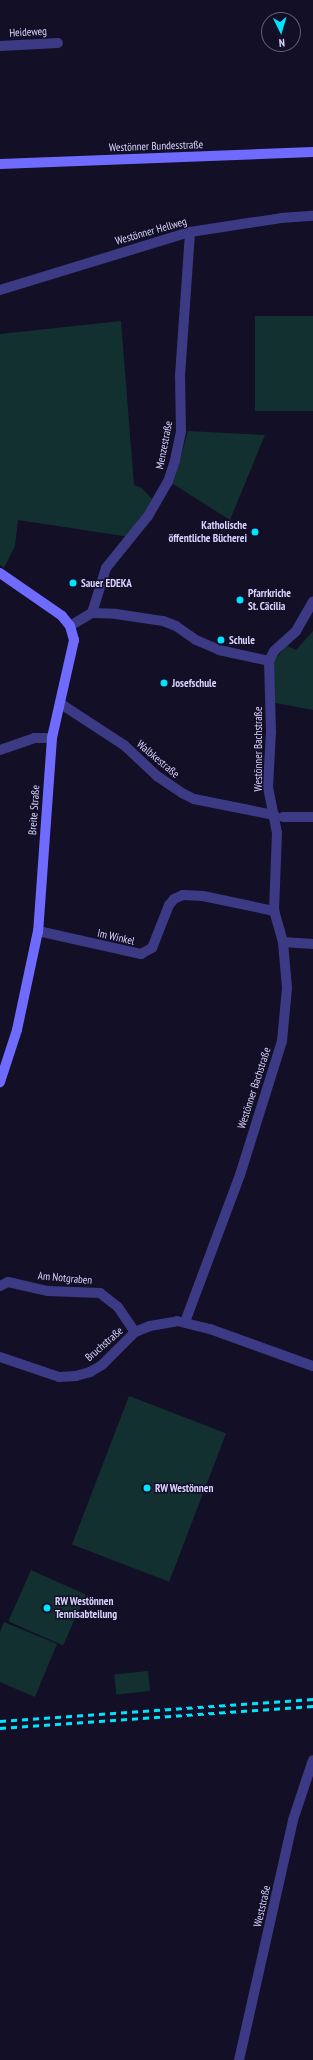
<!DOCTYPE html>
<html>
<head>
<meta charset="utf-8">
<style>
  body { margin:0 }
  #map { position:relative; width:313px; height:2060px; overflow:hidden; background:#130f26; font-family:"PT Sans Narrow",sans-serif }
  div>[style] { position:absolute }
  .green>* { inset:0; background:#12302f; transform-origin:0 0 }
  .street>* { height:10px; margin:-5px; padding:0 5px; transform-origin:5px; border-radius:5px; background:#3d3a85 }
  .secondary>* { height:10px; margin:-5px; padding:0 5px; transform-origin:5px; border-radius:5px; background:#6f6bff }
  .rail>* { height:3px; margin-top:-1.5px; transform-origin:0; background:repeating-linear-gradient(90deg,#00e5ff 0 6px,transparent 0 11px) }
  .dots>* { width:11px; height:11px; translate:-50% -50%; box-sizing:border-box; border:2px solid #130f26; border-radius:50% }
  span { translate:-50% -50%; white-space:nowrap; text-align:center; line-height:1.15; -webkit-text-stroke:3px #130f26; paint-order:stroke }
  .street-label { font-size:11px; color:#d9d4ff }
  .poi-label { font-size:11px; color:#d9d4ff; font-weight:700 }
  .right { translate:-100% -50%; text-align:right }
  .left { translate:0 -50%; text-align:left }
  .north { position:absolute; left:261px; top:12px; width:40px; height:40px; box-sizing:border-box; background:#130f26; border:1px solid #625e7d; border-radius:50%; rotate:175deg; font-size:11px; font-weight:700; line-height:16px; text-align:center; color:#d9d4ff }
  .north::after { content:''; display:block; margin:auto; width:14px; height:18px; background:#00e5ff; clip-path:polygon(50% 0,100% 100%,50% 72%,0 100%) }
</style>
</head>
<body>
<div id="map">
  <div class="green">
    <i style="left:313px;top:316px;width:95px;height:58px;rotate:90deg"></i>
    <i style="clip-path:polygon(121px 321px,134px 485px,142px 488px,152px 499px,130px 537px,18px 520px,15px 546px,4px 568px,0 565px,0 334px)"></i>
    <i style="clip-path:polygon(188px 431px,265px 435px,230px 520px,173px 484px)"></i>
    <i style="clip-path:polygon(313px 631px,313px 710px,275px 703px,272px 662px,287px 646px,296px 650px)"></i>
    <i style="left:129px;top:1396px;width:104px;height:159px;rotate:21deg"></i>
    <i style="left:31px;top:1570px;width:60px;height:56px;rotate:24deg"></i>
    <i style="clip-path:polygon(4px 1622px,57px 1644px,35px 1697px,0 1682px,0 1632px)"></i>
    <i style="left:148px;top:1671px;width:20px;height:34px;rotate:84deg"></i>
  </div>
  <div class="street">
    <i style="left:0;top:46px;width:58px;rotate:-3deg"></i>
    <i style="left:0;top:290px;width:199px;rotate:-17deg"></i>
    <i style="left:190px;top:232px;width:92px;rotate:-8.7deg"></i>
    <i style="left:281px;top:218px;width:32px;rotate:-4deg"></i>
    <i style="left:92px;top:613px;width:47px;rotate:-72.7deg"></i>
    <i style="left:106px;top:568px;width:67px;rotate:-51.1deg"></i>
    <i style="left:148px;top:516px;width:39px;rotate:-60deg"></i>
    <i style="left:168px;top:482px;width:23px;rotate:-72deg"></i>
    <i style="left:175px;top:460px;width:29px;rotate:-78deg"></i>
    <i style="left:181px;top:432px;width:56px;rotate:-91deg"></i>
    <i style="left:180px;top:376px;width:144px;rotate:-86deg"></i>
    <i style="left:92px;top:613px;width:24px;rotate:2deg"></i>
    <i style="left:116px;top:614px;width:48px;rotate:8.5deg"></i>
    <i style="left:163px;top:621px;width:14px;rotate:21deg"></i>
    <i style="left:176px;top:626px;width:24px;rotate:35deg"></i>
    <i style="left:196px;top:640px;width:25px;rotate:23deg"></i>
    <i style="left:219px;top:650px;width:51px;rotate:12.4deg"></i>
    <i style="left:70px;top:626px;width:26px;rotate:-31deg"></i>
    <i style="left:61px;top:704px;width:75px;rotate:33.1deg"></i>
    <i style="left:124px;top:745px;width:45px;rotate:43.2deg"></i>
    <i style="left:157px;top:776px;width:30px;rotate:34deg"></i>
    <i style="left:182px;top:793px;width:13px;rotate:27deg"></i>
    <i style="left:194px;top:799px;width:82px;rotate:11.3deg"></i>
    <i style="left:0;top:750px;width:36px;rotate:-19deg"></i>
    <i style="left:34px;top:738px;width:18px"></i>
    <i style="left:283px;top:817px;width:30px"></i>
    <i style="left:38px;top:931px;width:106px;rotate:12.6deg"></i>
    <i style="left:141px;top:954px;width:13px;rotate:-29deg"></i>
    <i style="left:152px;top:948px;width:46px;rotate:-68.4deg"></i>
    <i style="left:169px;top:905px;width:8px;rotate:-50deg"></i>
    <i style="left:174px;top:899px;width:10px;rotate:-24deg"></i>
    <i style="left:183px;top:895px;width:20px;rotate:3deg"></i>
    <i style="left:203px;top:896px;width:73px;rotate:11.9deg"></i>
    <i style="left:283px;top:942px;width:30px;rotate:4deg"></i>
    <i style="left:0;top:1286px;width:9px;rotate:-27deg"></i>
    <i style="left:8px;top:1282px;width:41px;rotate:12.7deg"></i>
    <i style="left:48px;top:1291px;width:52px;rotate:2.2deg"></i>
    <i style="left:100px;top:1293px;width:23px;rotate:38deg"></i>
    <i style="left:118px;top:1307px;width:30px;rotate:56deg"></i>
    <i style="left:185px;top:1322px;width:157px;rotate:-69.5deg"></i>
    <i style="left:240px;top:1175px;width:140px;rotate:-72.6deg"></i>
    <i style="left:282px;top:1041px;width:53px;rotate:-84.6deg"></i>
    <i style="left:287px;top:988px;width:46px;rotate:-95deg"></i>
    <i style="left:283px;top:942px;width:32px;rotate:-106deg"></i>
    <i style="left:274px;top:911px;width:78px;rotate:-87.8deg"></i>
    <i style="left:277px;top:833px;width:47px;rotate:-101.1deg"></i>
    <i style="left:268px;top:787px;width:55px;rotate:-86.9deg"></i>
    <i style="left:271px;top:732px;width:71px;rotate:-91.6deg"></i>
    <i style="left:269px;top:661px;width:11px;rotate:-63deg"></i>
    <i style="left:274px;top:651px;width:30px;rotate:-42deg"></i>
    <i style="left:296px;top:631px;width:34px;rotate:-60deg"></i>
    <i style="left:0;top:1357px;width:62px;rotate:18.7deg"></i>
    <i style="left:59px;top:1377px;width:17px;rotate:-3deg"></i>
    <i style="left:76px;top:1376px;width:15px;rotate:-16deg"></i>
    <i style="left:90px;top:1372px;width:14px;rotate:-30deg"></i>
    <i style="left:102px;top:1365px;width:47px;rotate:-45deg"></i>
    <i style="left:135px;top:1332px;width:16px;rotate:-22deg"></i>
    <i style="left:150px;top:1326px;width:27px;rotate:-10deg"></i>
    <i style="left:177px;top:1321px;width:34px;rotate:14deg"></i>
    <i style="left:210px;top:1329px;width:109px;rotate:19.8deg"></i>
    <i style="left:239px;top:2060px;width:246px;rotate:-77.3deg"></i>
    <i style="left:293px;top:1820px;width:63px;rotate:-71.6deg"></i>
  </div>
  <div class="secondary">
    <i style="left:0;top:164px;width:313px;rotate:-2.2deg"></i>
    <i style="left:0;top:573px;width:75px;rotate:34.7deg"></i>
    <i style="left:62px;top:616px;width:13px;rotate:51deg"></i>
    <i style="left:70px;top:626px;width:15px;rotate:74deg"></i>
    <i style="left:74px;top:640px;width:100px;rotate:102.7deg"></i>
    <i style="left:52px;top:738px;width:194px;rotate:94.1deg"></i>
    <i style="left:38px;top:931px;width:101px;rotate:102deg"></i>
    <i style="left:17px;top:1030px;width:55px;rotate:108.1deg"></i>
  </div>
  <div class="rail">
    <i style="left:0;top:1721px;width:314px;rotate:-4deg"></i>
    <i style="left:0;top:1728px;width:314px;rotate:-4deg"></i>
  </div>
  <div class="dots">
    <i style="left:255px;top:532px;background:#00e5ff"></i>
    <i style="left:73px;top:583px;background:#00e5ff"></i>
    <i style="left:240px;top:600px;background:#00e5ff"></i>
    <i style="left:221px;top:640px;background:#00e5ff"></i>
    <i style="left:164px;top:683px;background:#00e5ff"></i>
    <i style="left:147px;top:1488px;background:#00e5ff"></i>
    <i style="left:47px;top:1608px;background:#00e5ff"></i>
  </div>
  <div class="street-label">
    <span style="left:28px;top:32px;rotate:-3deg">Heideweg</span>
    <span style="left:156px;top:146px;rotate:-2deg">Westönner Bundesstraße</span>
    <span style="left:151px;top:231px;rotate:-16deg">Westönner Hellweg</span>
    <span style="left:164px;top:445px;rotate:-79deg">Menzestraße</span>
    <span style="left:258px;top:749px;rotate:-90deg">Westönner Bachstraße</span>
    <span style="left:158px;top:759px;rotate:40deg">Walbkestraße</span>
    <span style="left:34px;top:810px;rotate:-86deg">Breite Straße</span>
    <span style="left:116px;top:937px;rotate:13deg">Im Winkel</span>
    <span style="left:254px;top:1088px;rotate:-72deg">Westönner Bachstraße</span>
    <span style="left:65px;top:1278px;rotate:5deg">Am Notgraben</span>
    <span style="left:104px;top:1344px;rotate:-41deg">Bruchstraße</span>
    <span style="left:262px;top:1906px;rotate:-77deg">Weststraße</span>
  </div>
  <div class="poi-label">
    <span class="right" style="left:247px;top:532px">Katholische<br>öffentliche Bücherei</span>
    <span class="left" style="left:81px;top:583px">Sauer EDEKA</span>
    <span class="left" style="left:248px;top:600px">Pfarrkriche<br>St. Cäcilia</span>
    <span class="left" style="left:229px;top:640px">Schule</span>
    <span class="left" style="left:172px;top:683px">Josefschule</span>
    <span class="left" style="left:155px;top:1488px">RW Westönnen</span>
    <span class="left" style="left:55px;top:1608px">RW Westönnen<br>Tennisabteilung</span>
  </div>
  <div class="north">N</div>
</div>
</body>
</html>
